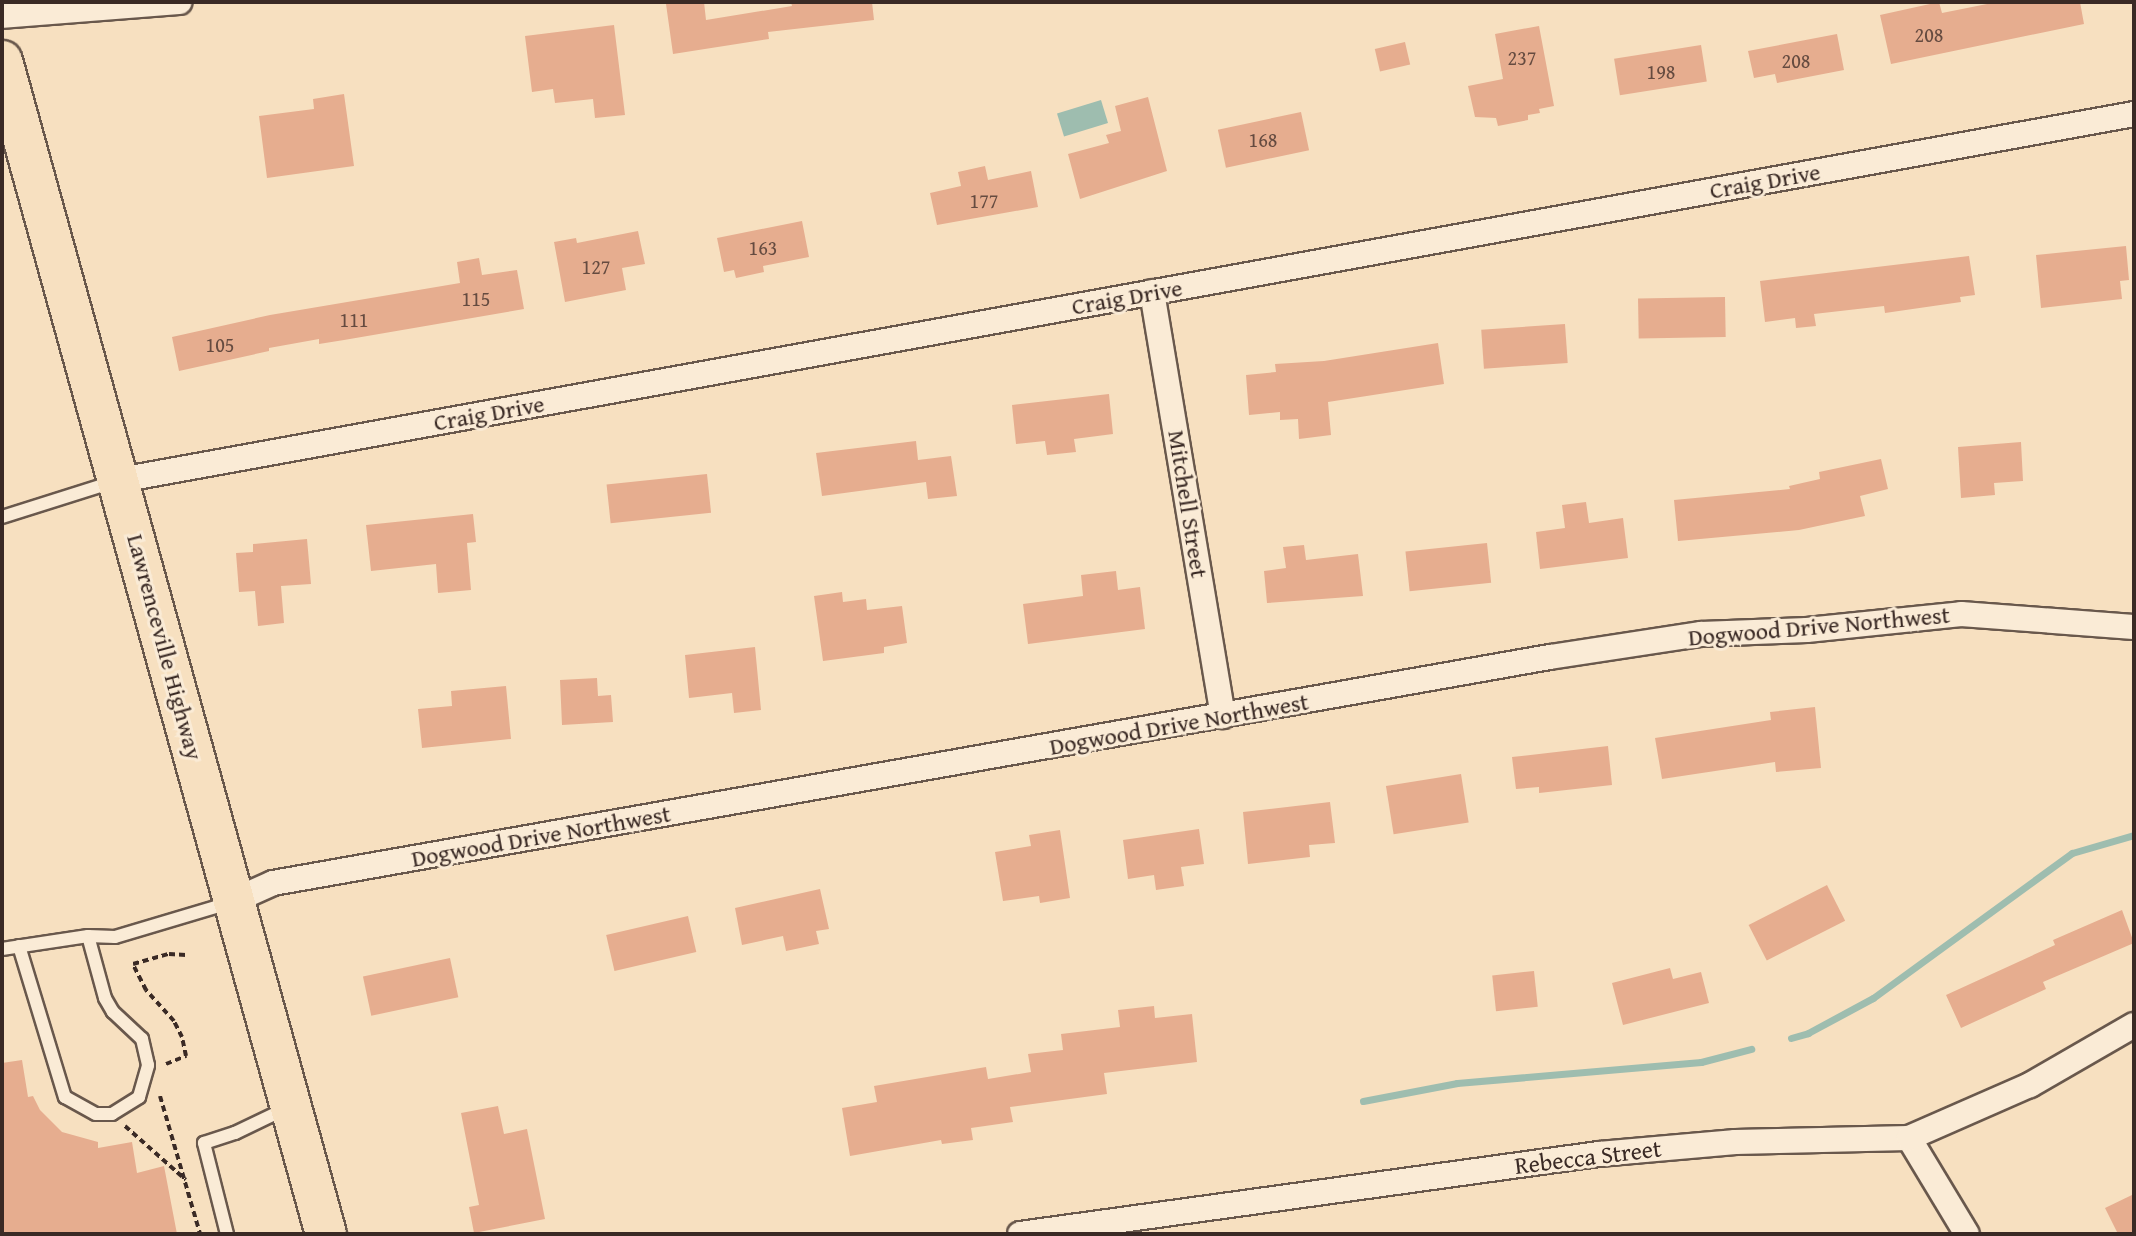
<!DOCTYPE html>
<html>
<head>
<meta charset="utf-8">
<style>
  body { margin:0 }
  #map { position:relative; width:2136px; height:1236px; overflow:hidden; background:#f7e0c0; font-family:"Gentium Book Plus",serif }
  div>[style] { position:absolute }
  .water>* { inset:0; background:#9ebdaf; transform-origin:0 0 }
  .stream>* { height:7px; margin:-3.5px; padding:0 3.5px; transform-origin:3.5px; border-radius:3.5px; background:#9ebdaf }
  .building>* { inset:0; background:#e6ad8f; transform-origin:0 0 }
  .path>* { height:4px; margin-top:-2px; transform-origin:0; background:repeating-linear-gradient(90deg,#3a2a25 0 6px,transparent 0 10px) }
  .roads { filter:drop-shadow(2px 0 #69584c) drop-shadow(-2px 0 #69584c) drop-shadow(0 2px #69584c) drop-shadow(0 -2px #69584c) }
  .lane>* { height:12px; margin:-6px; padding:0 6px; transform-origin:6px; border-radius:6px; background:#faebd6 }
  .street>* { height:24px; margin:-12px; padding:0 12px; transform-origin:12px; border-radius:12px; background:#faebd6 }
  .primary>* { height:40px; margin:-20px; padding:0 20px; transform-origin:20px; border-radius:20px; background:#f7e0c0 }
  span { translate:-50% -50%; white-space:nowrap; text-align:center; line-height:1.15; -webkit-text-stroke:6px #faebd6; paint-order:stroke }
  .number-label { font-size:20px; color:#654b40 }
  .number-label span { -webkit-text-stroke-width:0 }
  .street-label { font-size:24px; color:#3a2a25 }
  .frame { position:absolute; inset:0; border:4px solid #3a2a25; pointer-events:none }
</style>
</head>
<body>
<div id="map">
  <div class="water">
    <i style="left:1101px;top:100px;width:24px;height:46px;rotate:73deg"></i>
  </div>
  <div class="stream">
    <i style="left:1791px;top:1038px;width:18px;rotate:-16deg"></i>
    <i style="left:1808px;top:1033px;width:74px;rotate:-28.3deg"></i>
    <i style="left:1873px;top:998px;width:246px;rotate:-36.1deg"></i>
    <i style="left:2072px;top:853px;width:65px;rotate:-16.2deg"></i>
    <i style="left:1363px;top:1101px;width:96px;rotate:-10.8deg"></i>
    <i style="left:1457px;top:1083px;width:245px;rotate:-4.9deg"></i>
    <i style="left:1701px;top:1062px;width:52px;rotate:-14.6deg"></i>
  </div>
  <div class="building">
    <i style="clip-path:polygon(704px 2px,706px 20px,792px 6px,791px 2px,872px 2px,874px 20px,768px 32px,769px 39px,673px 54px,666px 4px)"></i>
    <i style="clip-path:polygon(1939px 2px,1942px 13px,1997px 2px,2080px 2px,2084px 24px,1891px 64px,1880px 15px)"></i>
    <i style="clip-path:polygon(614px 25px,625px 115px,595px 118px,593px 99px,555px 103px,553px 89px,532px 92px,525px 36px)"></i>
    <i style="clip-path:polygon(1539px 26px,1554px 106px,1539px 109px,1540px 113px,1528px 115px,1528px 120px,1498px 126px,1496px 118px,1475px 117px,1468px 86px,1503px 79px,1495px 34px)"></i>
    <i style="clip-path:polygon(1837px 34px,1844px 70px,1777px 83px,1775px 74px,1754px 78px,1748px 51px)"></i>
    <i style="left:1405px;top:42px;width:23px;height:31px;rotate:77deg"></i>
    <i style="left:1701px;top:45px;width:37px;height:88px;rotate:81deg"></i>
    <i style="clip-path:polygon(344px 94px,354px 166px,267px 178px,259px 116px,314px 109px,313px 99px)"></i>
    <i style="clip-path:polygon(1148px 97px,1167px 171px,1080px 199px,1068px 154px,1109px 143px,1106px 135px,1121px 131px,1115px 106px)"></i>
    <i style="left:1301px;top:112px;width:39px;height:85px;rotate:78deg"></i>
    <i style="clip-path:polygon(985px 166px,988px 180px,1031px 171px,1038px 207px,937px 225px,930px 193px,961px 186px,958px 172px)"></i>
    <i style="clip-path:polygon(802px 221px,809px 257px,763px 266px,764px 272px,736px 278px,734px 270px,724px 272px,717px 238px)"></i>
    <i style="clip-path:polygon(638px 231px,645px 264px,622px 268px,626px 290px,565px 302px,554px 242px,576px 238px,577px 243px)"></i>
    <i style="clip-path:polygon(2126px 246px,2129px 280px,2120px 281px,2122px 299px,2041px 308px,2036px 255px)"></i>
    <i style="clip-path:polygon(1969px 256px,1975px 295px,1960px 297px,1961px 302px,1885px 313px,1884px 306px,1814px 314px,1816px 326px,1796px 328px,1795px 318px,1765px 322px,1760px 281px)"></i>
    <i style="clip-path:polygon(479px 258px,482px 275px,517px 270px,524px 309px,344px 340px,319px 344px,319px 339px,269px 348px,269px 351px,179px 371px,172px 337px,270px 315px,460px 283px,457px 262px)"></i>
    <i style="left:1725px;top:297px;width:40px;height:87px;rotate:89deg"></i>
    <i style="left:1565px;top:324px;width:39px;height:84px;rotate:86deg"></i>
    <i style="clip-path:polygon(1438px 343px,1444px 384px,1328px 402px,1331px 435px,1299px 439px,1298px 419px,1280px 420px,1280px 412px,1249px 415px,1246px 375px,1276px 372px,1275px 364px,1324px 361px)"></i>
    <i style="clip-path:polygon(1109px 394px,1113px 434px,1074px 439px,1076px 452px,1047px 455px,1045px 441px,1016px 444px,1012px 405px)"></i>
    <i style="clip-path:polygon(916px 441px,918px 460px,951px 456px,957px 496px,928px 499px,926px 482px,822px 496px,816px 453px)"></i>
    <i style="clip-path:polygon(2021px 442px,2023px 481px,1994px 483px,1995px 495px,1961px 498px,1958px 447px)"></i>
    <i style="clip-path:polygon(1881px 459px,1888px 489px,1860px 496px,1865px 516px,1799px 530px,1678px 541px,1674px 500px,1790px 489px,1789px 486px,1820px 479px,1819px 472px)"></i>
    <i style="left:707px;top:474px;width:39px;height:101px;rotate:84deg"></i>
    <i style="clip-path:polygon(1586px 502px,1589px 523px,1623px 518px,1628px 558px,1540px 569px,1536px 532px,1565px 528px,1562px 505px)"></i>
    <i style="clip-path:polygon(473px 514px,476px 542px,467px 543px,471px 590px,438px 593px,436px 564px,371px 571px,366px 525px)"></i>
    <i style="clip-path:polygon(307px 539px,311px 584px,281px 586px,284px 623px,258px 626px,255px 591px,239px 592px,236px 553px,253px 552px,253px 544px)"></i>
    <i style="left:1487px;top:543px;width:40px;height:82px;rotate:84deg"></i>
    <i style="clip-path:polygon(1304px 545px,1306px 560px,1358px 554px,1363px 596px,1267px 603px,1264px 571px,1286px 568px,1283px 547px)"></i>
    <i style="clip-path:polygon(1116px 571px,1118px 590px,1140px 587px,1145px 629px,1028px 644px,1023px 604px,1083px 596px,1081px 575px)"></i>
    <i style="clip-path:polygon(842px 592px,843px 602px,866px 599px,867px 610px,902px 606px,907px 643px,884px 647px,884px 653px,823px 661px,814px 596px)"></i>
    <i style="clip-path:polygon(755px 647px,761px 710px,734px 713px,732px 693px,689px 698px,685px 655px)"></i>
    <i style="clip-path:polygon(597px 678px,598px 696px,611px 695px,613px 722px,562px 725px,560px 680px)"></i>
    <i style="clip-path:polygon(506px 686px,511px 739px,422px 748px,418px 709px,452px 706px,451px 691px)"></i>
    <i style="clip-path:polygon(1815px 707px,1821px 768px,1776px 772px,1775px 762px,1662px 779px,1655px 738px,1771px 720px,1770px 712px)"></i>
    <i style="clip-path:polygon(1608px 746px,1612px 785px,1539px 793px,1539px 787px,1516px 789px,1512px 757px)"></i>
    <i style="left:1461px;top:774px;width:49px;height:76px;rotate:81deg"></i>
    <i style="clip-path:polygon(1330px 802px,1335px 843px,1309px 845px,1310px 857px,1248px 864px,1243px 812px)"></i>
    <i style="clip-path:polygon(1199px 829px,1204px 864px,1181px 867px,1184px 886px,1156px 890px,1154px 875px,1128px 879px,1123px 840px)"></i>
    <i style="clip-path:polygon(1060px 830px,1070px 898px,1040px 903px,1039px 896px,1003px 901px,995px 852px,1031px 846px,1029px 835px)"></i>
    <i style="left:1827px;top:885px;width:40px;height:88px;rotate:63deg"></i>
    <i style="clip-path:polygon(820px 889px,829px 929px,816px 931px,819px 944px,786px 951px,783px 936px,742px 945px,735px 908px)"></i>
    <i style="clip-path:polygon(2122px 910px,2134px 943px,2043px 982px,2046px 989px,1961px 1028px,1946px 995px,2055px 945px,2053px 940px)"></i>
    <i style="left:688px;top:916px;width:37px;height:84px;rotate:77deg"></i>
    <i style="left:450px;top:958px;width:40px;height:89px;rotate:78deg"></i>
    <i style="clip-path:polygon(1670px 968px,1673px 979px,1701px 972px,1709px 1003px,1623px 1025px,1612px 983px)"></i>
    <i style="left:1534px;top:971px;width:36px;height:42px;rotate:84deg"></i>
    <i style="clip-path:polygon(1154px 1006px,1155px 1018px,1192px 1014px,1197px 1062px,1104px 1073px,1107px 1094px,1010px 1107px,1013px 1122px,971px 1128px,973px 1140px,942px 1144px,941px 1140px,850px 1156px,842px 1108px,877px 1102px,874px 1086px,986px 1067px,988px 1079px,1031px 1072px,1028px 1054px,1063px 1050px,1061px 1034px,1120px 1027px,1118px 1010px)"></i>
    <i style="clip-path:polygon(22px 1060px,28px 1097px,33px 1096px,40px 1110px,62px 1132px,98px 1142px,98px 1148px,132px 1142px,137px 1173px,164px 1166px,177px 1234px,2px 1234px,2px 1063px)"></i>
    <i style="clip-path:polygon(498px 1106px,504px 1134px,527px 1129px,545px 1219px,474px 1233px,469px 1207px,479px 1205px,461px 1113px)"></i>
    <i style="clip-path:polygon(2134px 1194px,2134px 1234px,2118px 1234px,2105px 1208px)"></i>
  </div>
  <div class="path">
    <i style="left:166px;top:1064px;width:22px;rotate:-22deg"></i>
    <i style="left:186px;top:1056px;width:19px;rotate:-102deg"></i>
    <i style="left:182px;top:1037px;width:18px;rotate:-117deg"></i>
    <i style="left:174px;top:1021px;width:42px;rotate:-132.1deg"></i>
    <i style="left:146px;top:990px;width:29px;rotate:-117deg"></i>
    <i style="left:133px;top:964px;width:37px;rotate:-16deg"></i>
    <i style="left:169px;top:954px;width:17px;rotate:3deg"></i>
    <i style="left:160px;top:1096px;width:144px;rotate:73.8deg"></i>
    <i style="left:125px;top:1126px;width:81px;rotate:41.5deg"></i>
  </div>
  <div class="roads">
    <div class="lane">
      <i style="left:2px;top:517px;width:116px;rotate:-17.5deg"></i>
      <i style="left:19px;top:946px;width:158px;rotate:73.1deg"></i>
      <i style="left:65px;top:1097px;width:35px;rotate:29deg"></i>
      <i style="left:96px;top:1114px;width:16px"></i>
      <i style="left:112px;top:1114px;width:32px;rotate:-32deg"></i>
      <i style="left:139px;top:1097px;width:33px;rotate:-74deg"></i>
      <i style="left:148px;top:1065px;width:27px;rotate:-103deg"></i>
      <i style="left:142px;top:1039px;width:40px;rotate:-137deg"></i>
      <i style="left:113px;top:1012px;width:16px;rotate:-120deg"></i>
      <i style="left:105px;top:998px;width:64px;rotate:-105.3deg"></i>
      <i style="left:2px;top:949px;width:87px;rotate:-8.6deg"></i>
      <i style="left:88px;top:936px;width:27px;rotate:2deg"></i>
      <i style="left:115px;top:937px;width:119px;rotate:-16.6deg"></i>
      <i style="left:227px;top:1234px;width:94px;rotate:-104.2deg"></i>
      <i style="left:204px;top:1143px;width:33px;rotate:-18deg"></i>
      <i style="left:235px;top:1133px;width:58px;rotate:-25.7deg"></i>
    </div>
    <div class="street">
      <i style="left:2px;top:16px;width:178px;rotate:-4.5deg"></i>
      <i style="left:1152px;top:292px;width:430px;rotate:80.5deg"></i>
      <i style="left:120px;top:480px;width:2047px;rotate:-10.3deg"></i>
      <i style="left:233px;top:901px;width:44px;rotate:-24.2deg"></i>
      <i style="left:273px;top:883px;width:1297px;rotate:-10.04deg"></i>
      <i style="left:1550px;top:657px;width:153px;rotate:-8.7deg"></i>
      <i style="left:1701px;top:634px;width:106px;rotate:-2.2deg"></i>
      <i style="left:1807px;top:630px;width:155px;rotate:-5.9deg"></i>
      <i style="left:1961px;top:614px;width:173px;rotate:4.3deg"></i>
      <i style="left:1909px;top:1138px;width:112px;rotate:58.9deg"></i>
      <i style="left:1020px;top:1234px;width:585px;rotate:-7.87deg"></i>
      <i style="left:1599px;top:1154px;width:137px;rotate:-5deg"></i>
      <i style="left:1735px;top:1142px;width:174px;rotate:-1.3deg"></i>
      <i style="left:1909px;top:1138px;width:132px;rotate:-23.7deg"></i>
      <i style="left:2030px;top:1085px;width:120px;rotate:-30deg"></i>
    </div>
    <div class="primary">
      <i style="left:2px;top:61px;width:1217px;rotate:74.56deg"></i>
    </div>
  </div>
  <div class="number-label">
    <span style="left:1929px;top:34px">208</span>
    <span style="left:1522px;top:57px">237</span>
    <span style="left:1796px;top:60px">208</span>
    <span style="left:1661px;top:71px">198</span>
    <span style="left:1263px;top:139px">168</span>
    <span style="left:984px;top:200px">177</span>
    <span style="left:763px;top:247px">163</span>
    <span style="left:596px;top:266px">127</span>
    <span style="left:476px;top:298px">115</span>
    <span style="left:354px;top:319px">111</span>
    <span style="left:220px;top:344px">105</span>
  </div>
  <div class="street-label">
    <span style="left:1765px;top:181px;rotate:-10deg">Craig Drive</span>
    <span style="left:1127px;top:297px;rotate:-10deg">Craig Drive</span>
    <span style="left:489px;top:413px;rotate:-10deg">Craig Drive</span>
    <span style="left:1188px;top:504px;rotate:81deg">Mitchell Street</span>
    <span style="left:1819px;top:626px;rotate:-5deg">Dogwood Drive Northwest</span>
    <span style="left:165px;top:647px;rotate:75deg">Lawrenceville Highway</span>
    <span style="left:1179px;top:724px;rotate:-10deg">Dogwood Drive Northwest</span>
    <span style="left:541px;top:836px;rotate:-10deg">Dogwood Drive Northwest</span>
    <span style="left:1588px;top:1157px;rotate:-7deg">Rebecca Street</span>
  </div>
  <div class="frame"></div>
</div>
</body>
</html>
